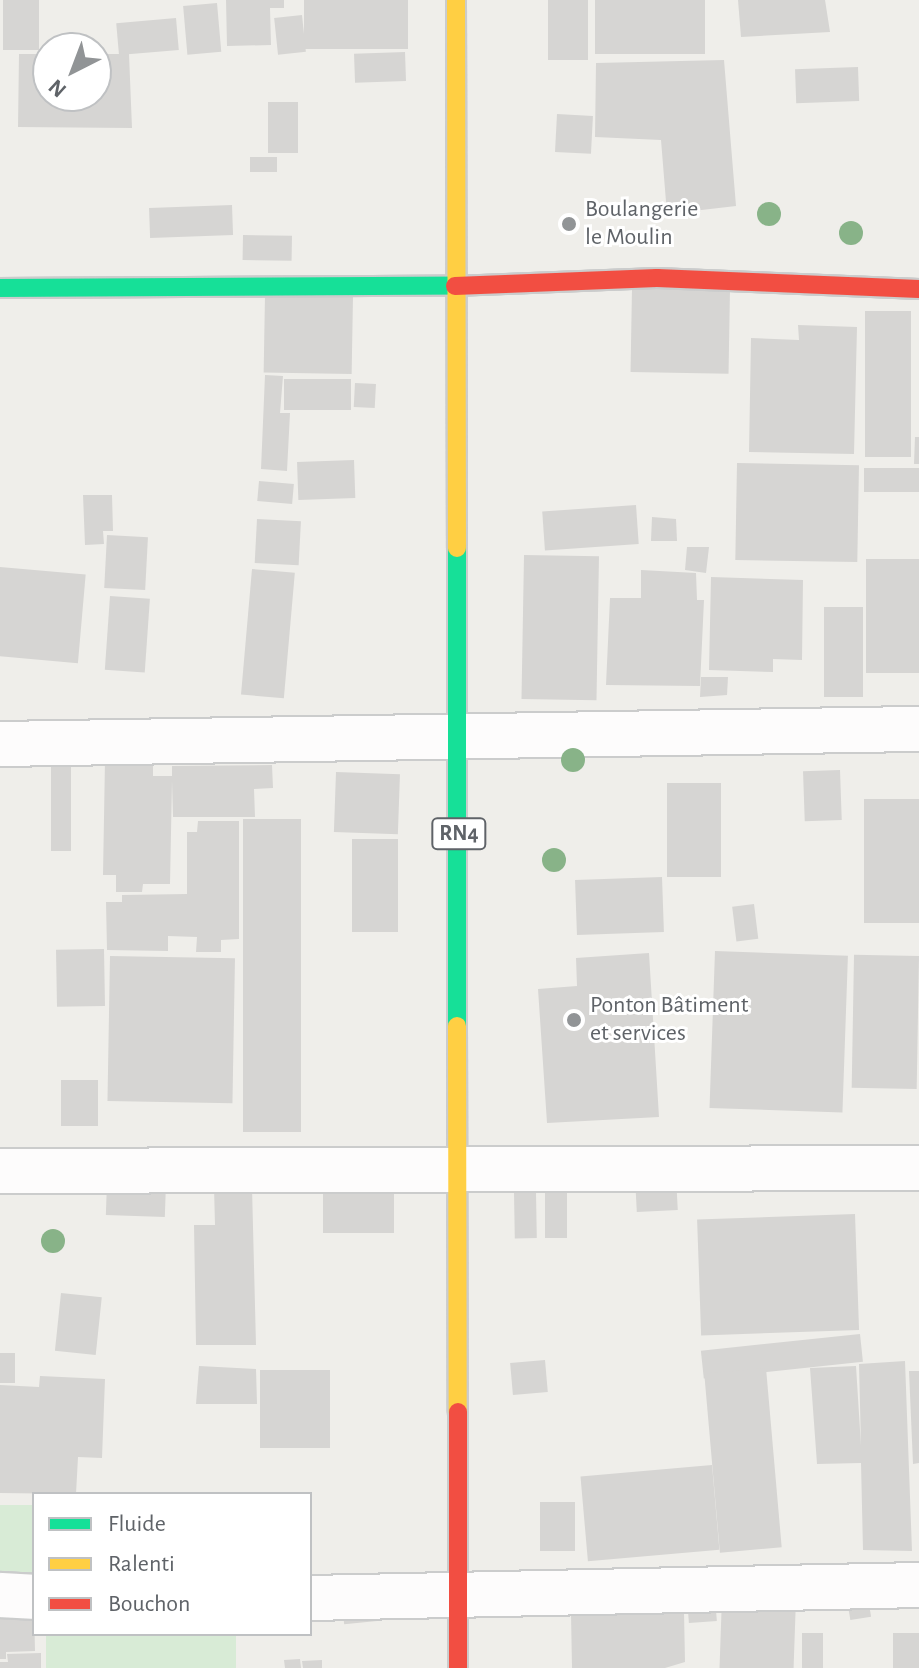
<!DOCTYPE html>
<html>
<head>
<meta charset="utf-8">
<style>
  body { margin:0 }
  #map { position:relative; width:919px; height:1668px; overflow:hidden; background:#efeeea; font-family:"Alegreya Sans",sans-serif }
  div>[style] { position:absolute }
  .green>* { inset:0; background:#d8ebd6; transform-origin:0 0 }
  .building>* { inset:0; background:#d6d5d3; transform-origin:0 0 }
  .roads { filter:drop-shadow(2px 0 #cbcccc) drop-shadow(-2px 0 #cbcccc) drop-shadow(0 2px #cbcccc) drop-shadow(0 -2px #cbcccc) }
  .street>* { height:44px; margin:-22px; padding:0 22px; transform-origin:22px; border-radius:22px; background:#fdfcfc }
  .fast>* { height:18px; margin:-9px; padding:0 9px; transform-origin:9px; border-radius:9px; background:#16e098 }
  .slow>* { height:18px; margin:-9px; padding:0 9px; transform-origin:9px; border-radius:9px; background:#ffcf43 }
  .jam>* { height:18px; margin:-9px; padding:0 9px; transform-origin:9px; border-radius:9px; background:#f24e42 }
  .trees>* { width:24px; height:24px; margin:-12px; border-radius:50%; background:#88b388 }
  .dots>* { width:22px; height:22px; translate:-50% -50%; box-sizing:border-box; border:4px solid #fff; border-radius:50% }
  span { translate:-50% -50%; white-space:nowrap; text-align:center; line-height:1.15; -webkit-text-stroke:6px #fff; paint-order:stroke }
  .shield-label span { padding:2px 6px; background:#fff; border:2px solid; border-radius:6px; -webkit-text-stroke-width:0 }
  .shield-label { font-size:22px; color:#5f6368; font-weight:700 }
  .poi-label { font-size:24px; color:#5f6368 }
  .left { translate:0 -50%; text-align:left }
  .legend { position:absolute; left:32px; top:1492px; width:280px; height:144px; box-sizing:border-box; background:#fff; border:2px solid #bfc1c3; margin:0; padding:10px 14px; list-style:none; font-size:24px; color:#5f6368 }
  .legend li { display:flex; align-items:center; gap:16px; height:40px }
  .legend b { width:40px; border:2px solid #bfc1c3 }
  .north { position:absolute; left:32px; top:32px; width:80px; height:80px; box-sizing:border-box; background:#fff; border:2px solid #bfc1c3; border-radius:50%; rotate:222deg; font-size:22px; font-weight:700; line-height:32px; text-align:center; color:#5f6368 }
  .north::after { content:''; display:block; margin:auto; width:28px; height:36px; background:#919496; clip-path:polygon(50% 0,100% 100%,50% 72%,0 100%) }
</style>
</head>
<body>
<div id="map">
  <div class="green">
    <i style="left:0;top:1505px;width:34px;height:76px"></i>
    <i style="left:46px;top:1634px;width:190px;height:34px"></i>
  </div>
  <div class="building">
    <i style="left:3px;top:0;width:36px;height:50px"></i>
    <i style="clip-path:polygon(226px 0,284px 0,284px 8px,270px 8px,271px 45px,227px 46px)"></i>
    <i style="left:304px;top:0;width:104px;height:49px"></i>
    <i style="left:548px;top:0;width:40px;height:60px"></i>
    <i style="left:595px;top:0;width:110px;height:54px"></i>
    <i style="clip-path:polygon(738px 0,825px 0,830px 32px,741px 37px)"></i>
    <i style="left:217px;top:3px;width:49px;height:34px;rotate:85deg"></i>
    <i style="left:302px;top:15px;width:37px;height:28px;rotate:84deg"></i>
    <i style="left:176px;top:18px;width:32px;height:60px;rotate:85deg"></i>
    <i style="left:405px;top:52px;width:29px;height:51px;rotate:88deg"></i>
    <i style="clip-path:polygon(19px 54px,48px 54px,48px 96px,96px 96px,96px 54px,129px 54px,132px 128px,18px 127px)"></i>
    <i style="clip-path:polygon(724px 60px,736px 206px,667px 214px,661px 140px,595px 137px,596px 63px)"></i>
    <i style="left:858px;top:67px;width:34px;height:63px;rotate:88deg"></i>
    <i style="left:268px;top:102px;width:30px;height:51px"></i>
    <i style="left:557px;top:114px;width:36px;height:38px;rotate:3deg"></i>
    <i style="left:250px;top:157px;width:27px;height:15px"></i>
    <i style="left:232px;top:205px;width:30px;height:83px;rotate:88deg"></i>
    <i style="left:243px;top:235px;width:49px;height:25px;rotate:1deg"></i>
    <i style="left:632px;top:288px;width:98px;height:84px;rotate:1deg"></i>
    <i style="left:353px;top:296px;width:78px;height:88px;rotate:91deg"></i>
    <i style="left:865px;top:311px;width:46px;height:146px"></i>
    <i style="clip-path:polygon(798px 325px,857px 327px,854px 454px,749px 452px,751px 338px,799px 340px)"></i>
    <i style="clip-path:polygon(265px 375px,283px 376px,280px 413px,290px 413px,287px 471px,261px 469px)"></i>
    <i style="left:351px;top:379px;width:31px;height:67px;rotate:90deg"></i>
    <i style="left:355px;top:383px;width:21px;height:24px;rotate:3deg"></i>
    <i style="clip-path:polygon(915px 437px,919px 437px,919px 464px,914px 464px)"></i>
    <i style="left:354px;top:460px;width:38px;height:57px;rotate:88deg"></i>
    <i style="left:737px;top:463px;width:122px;height:97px;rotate:1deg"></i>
    <i style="left:864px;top:468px;width:55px;height:24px"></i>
    <i style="left:259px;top:481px;width:35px;height:20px;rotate:5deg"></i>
    <i style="clip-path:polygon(83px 495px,112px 495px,113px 531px,103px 531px,104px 544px,85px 545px)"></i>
    <i style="left:636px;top:505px;width:39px;height:94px;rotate:86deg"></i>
    <i style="clip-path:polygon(652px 517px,676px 519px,677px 541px,651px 541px)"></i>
    <i style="left:257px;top:519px;width:44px;height:44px;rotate:3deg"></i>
    <i style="left:107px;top:535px;width:41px;height:53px;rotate:3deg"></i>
    <i style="clip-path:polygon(687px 547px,709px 547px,706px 573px,685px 570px)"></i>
    <i style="left:524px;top:555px;width:75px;height:144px;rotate:1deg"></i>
    <i style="left:919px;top:559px;width:114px;height:53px;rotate:90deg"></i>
    <i style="left:0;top:567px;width:86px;height:89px;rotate:5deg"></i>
    <i style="left:252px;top:569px;width:43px;height:126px;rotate:5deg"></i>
    <i style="clip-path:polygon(641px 570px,696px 573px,697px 600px,704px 600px,700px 686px,606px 685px,610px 598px,641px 598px)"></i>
    <i style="clip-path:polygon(711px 577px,803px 580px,802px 660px,773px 659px,773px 672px,709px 670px)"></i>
    <i style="left:110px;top:596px;width:40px;height:74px;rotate:4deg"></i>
    <i style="left:824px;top:607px;width:39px;height:90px"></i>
    <i style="clip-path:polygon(701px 677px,728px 677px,727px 695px,700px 697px)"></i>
    <i style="clip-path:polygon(105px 760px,153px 761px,153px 776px,172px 776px,172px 766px,272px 765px,273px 788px,254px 789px,255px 817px,173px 817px,172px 781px,170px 884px,143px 884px,142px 892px,116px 892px,116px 875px,103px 875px)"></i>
    <i style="left:51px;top:762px;width:20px;height:89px"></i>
    <i style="left:840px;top:770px;width:50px;height:37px;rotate:88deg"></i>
    <i style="left:336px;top:772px;width:64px;height:60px;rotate:2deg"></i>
    <i style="left:667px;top:783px;width:54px;height:94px"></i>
    <i style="left:864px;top:799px;width:55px;height:124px"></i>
    <i style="left:243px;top:819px;width:58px;height:313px"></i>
    <i style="clip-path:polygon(198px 821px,239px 821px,239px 939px,221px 940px,221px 952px,196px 952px,197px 937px,168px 936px,168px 951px,107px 950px,106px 902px,122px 902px,122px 895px,187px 894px,187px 832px,197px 832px)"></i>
    <i style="left:352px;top:839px;width:46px;height:93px"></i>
    <i style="left:662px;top:877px;width:55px;height:87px;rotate:88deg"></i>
    <i style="left:754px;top:904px;width:35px;height:22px;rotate:83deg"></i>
    <i style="left:104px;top:949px;width:57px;height:48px;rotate:89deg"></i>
    <i style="left:715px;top:951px;width:133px;height:157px;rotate:2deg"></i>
    <i style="clip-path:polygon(649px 953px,659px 1117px,547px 1123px,538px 989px,577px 986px,576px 958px)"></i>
    <i style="left:110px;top:956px;width:125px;height:145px;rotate:1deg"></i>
    <i style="left:919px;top:956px;width:133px;height:65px;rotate:91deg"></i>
    <i style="left:61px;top:1080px;width:37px;height:46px"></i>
    <i style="left:676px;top:1176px;width:34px;height:41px;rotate:87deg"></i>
    <i style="left:107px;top:1182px;width:59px;height:33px;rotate:2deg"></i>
    <i style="clip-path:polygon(214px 1187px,252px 1187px,256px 1345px,196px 1345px,194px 1225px,215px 1225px)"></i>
    <i style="left:323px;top:1187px;width:71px;height:46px"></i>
    <i style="left:545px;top:1187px;width:22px;height:51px"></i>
    <i style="left:536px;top:1192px;width:46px;height:22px;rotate:89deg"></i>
    <i style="left:855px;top:1214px;width:116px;height:158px;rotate:88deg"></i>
    <i style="left:61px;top:1293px;width:41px;height:58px;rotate:6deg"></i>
    <i style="left:860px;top:1334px;width:28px;height:160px;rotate:84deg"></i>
    <i style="left:0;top:1353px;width:15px;height:30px"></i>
    <i style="left:545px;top:1360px;width:32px;height:35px;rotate:85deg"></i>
    <i style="clip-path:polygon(905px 1361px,912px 1551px,863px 1550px,861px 1463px,817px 1464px,810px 1368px,856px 1366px,861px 1446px,859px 1364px)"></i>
    <i style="clip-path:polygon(199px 1366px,256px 1369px,257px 1404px,196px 1404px)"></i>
    <i style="left:766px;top:1368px;width:180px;height:62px;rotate:85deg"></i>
    <i style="left:330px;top:1370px;width:78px;height:70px;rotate:90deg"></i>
    <i style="clip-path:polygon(909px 1371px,919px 1371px,919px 1463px,913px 1464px)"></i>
    <i style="clip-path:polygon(40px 1376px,105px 1379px,102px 1458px,78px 1457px,76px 1494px,0 1493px,0 1385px,39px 1387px)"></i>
    <i style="left:712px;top:1465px;width:85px;height:132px;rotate:85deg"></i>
    <i style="left:540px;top:1502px;width:35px;height:49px"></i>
    <i style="left:867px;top:1591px;width:26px;height:21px;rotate:81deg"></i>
    <i style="left:715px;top:1595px;width:26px;height:28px;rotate:86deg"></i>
    <i style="left:722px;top:1597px;width:74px;height:71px;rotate:2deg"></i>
    <i style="left:375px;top:1602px;width:19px;height:33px;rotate:84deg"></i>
    <i style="clip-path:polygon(0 1606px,34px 1606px,35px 1651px,6px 1652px,6px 1659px,0 1659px)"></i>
    <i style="clip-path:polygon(684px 1612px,685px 1662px,665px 1668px,572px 1668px,571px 1613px)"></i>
    <i style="left:802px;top:1633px;width:21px;height:35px"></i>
    <i style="left:919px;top:1633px;width:35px;height:26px;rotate:90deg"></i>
    <i style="clip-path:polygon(41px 1653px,41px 1668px,0 1668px,0 1662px,8px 1662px,7px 1654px)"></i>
    <i style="clip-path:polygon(300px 1659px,301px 1668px,285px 1668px,284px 1660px)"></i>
    <i style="clip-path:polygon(322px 1660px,322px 1668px,303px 1668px,302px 1661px)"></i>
  </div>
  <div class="roads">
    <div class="street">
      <i style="left:0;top:744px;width:919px;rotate:-0.94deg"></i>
      <i style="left:0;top:1171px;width:919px;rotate:-0.19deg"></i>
      <i style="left:0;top:1595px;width:34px;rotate:3deg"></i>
      <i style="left:310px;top:1598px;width:609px;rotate:-1.22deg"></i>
    </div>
    <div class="fast">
      <i style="left:0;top:288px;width:455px;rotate:-0.3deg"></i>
      <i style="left:457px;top:548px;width:478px;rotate:90deg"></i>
    </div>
    <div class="slow">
      <i style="left:456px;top:0;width:548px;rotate:89.9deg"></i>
      <i style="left:457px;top:1026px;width:386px;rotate:89.9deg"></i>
    </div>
    <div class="jam">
      <i style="left:455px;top:286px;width:202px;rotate:-2.3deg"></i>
      <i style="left:657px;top:278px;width:262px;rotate:2.4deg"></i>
      <i style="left:458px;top:1412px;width:256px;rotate:90deg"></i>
    </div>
  </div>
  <div class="trees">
    <i style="left:769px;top:214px"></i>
    <i style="left:851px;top:233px"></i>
    <i style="left:573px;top:760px"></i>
    <i style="left:554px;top:860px"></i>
    <i style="left:53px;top:1241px"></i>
  </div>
  <div class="dots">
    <i style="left:569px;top:224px;background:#919496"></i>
    <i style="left:574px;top:1020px;background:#919496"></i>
  </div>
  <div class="shield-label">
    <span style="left:459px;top:834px">RN4</span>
  </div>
  <div class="poi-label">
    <span class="left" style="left:585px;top:224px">Boulangerie<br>le Moulin</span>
    <span class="left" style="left:590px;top:1020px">Ponton Bâtiment<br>et services</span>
  </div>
  <ul class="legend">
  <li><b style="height:10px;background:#16e098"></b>Fluide</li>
  <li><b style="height:10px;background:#ffcf43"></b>Ralenti</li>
  <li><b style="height:10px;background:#f24e42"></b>Bouchon</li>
  </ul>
  <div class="north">N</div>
</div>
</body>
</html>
